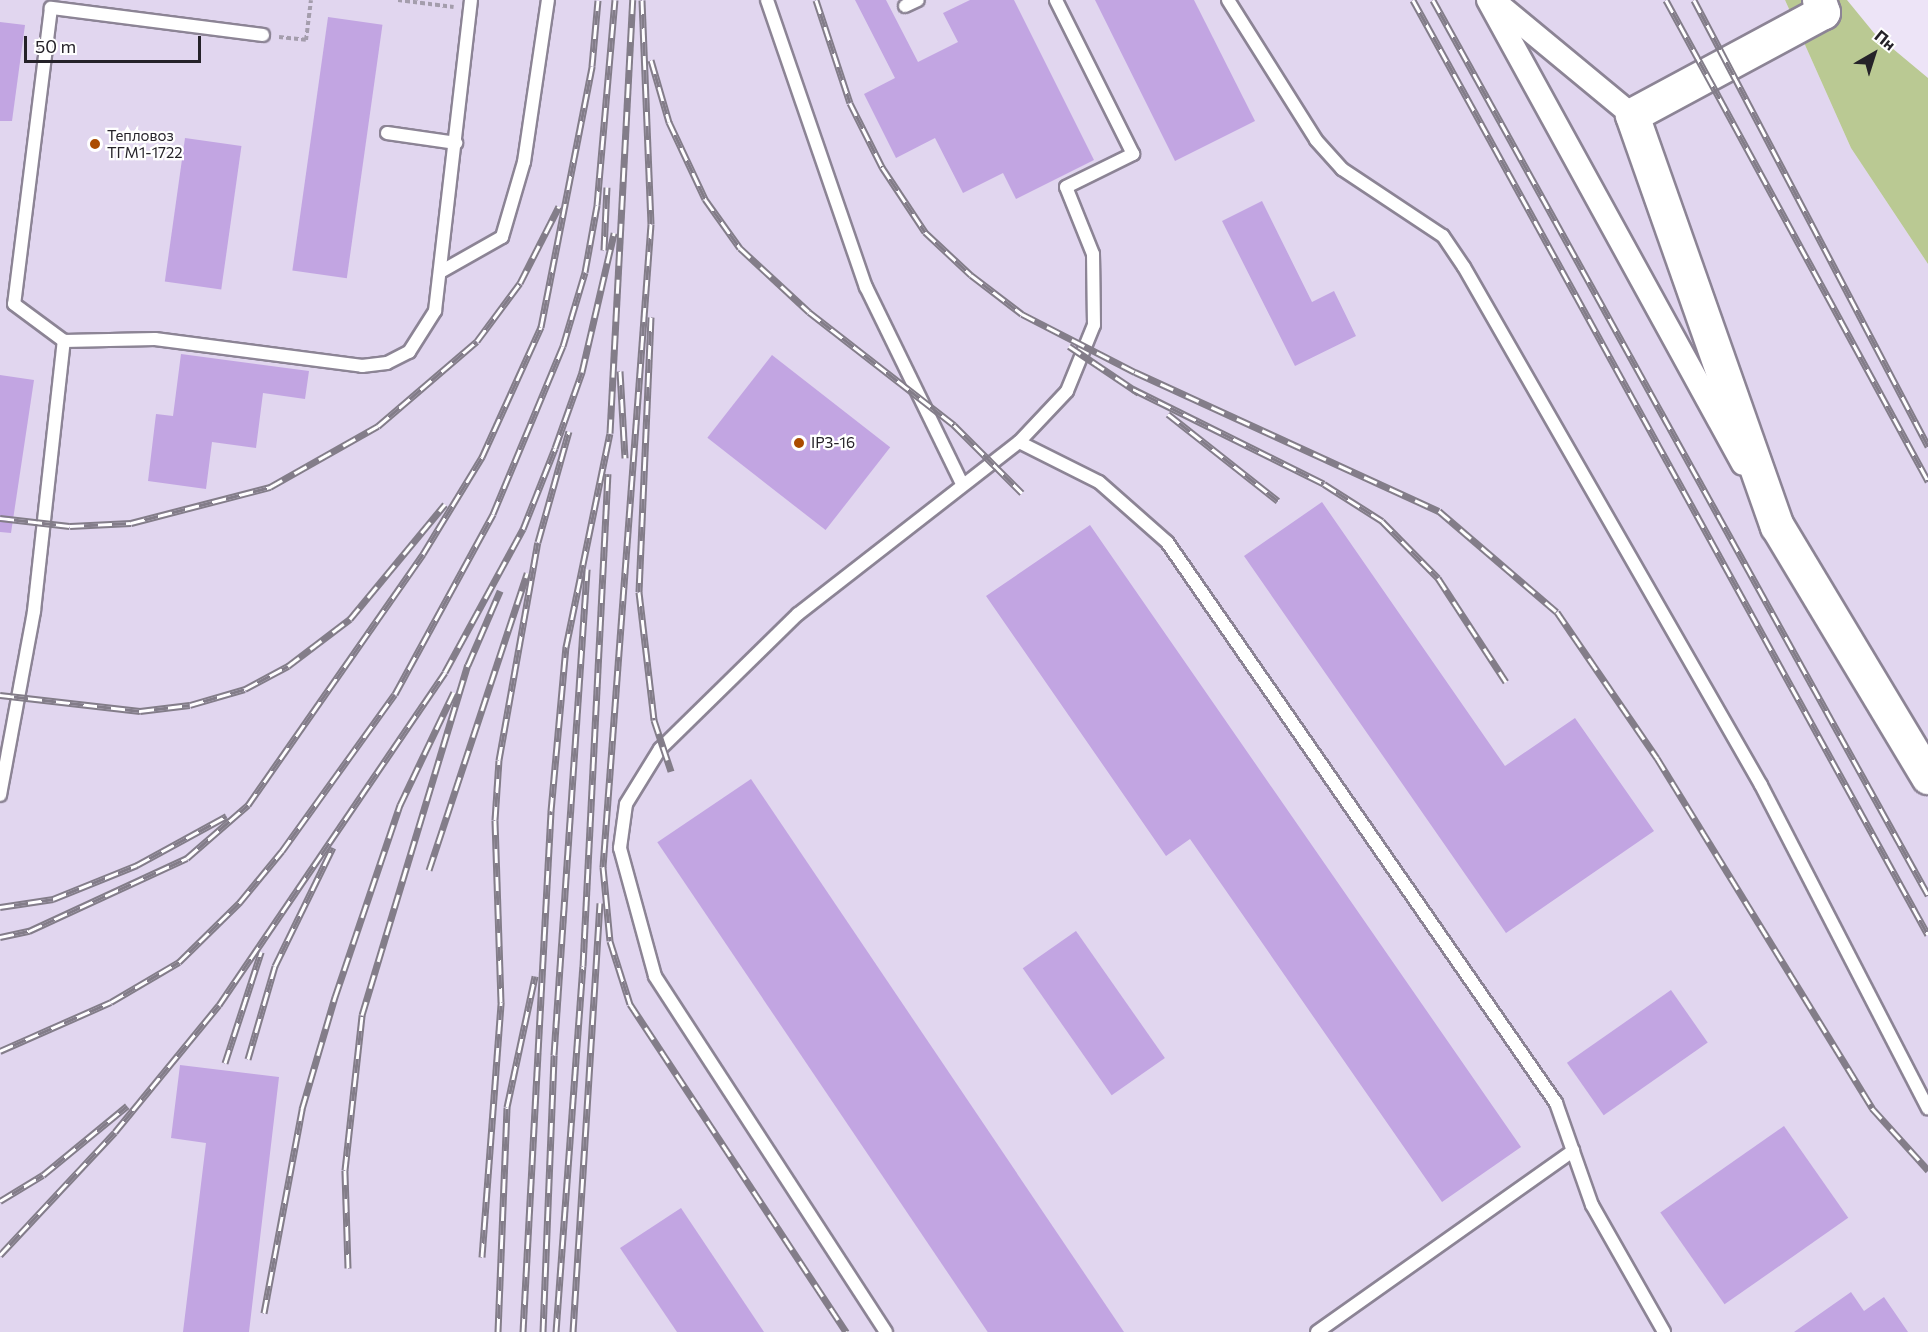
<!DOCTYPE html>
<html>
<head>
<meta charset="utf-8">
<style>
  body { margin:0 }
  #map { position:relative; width:1928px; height:1332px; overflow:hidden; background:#ede4f7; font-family:Commissioner,sans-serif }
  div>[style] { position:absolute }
  .built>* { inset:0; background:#e1d6ef }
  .green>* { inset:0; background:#bac993 }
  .building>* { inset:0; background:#c2a5e2; transform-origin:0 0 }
  .path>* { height:4px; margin-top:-2px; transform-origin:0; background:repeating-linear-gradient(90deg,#a49dac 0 4.5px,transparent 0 7.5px) }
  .roads { filter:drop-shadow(2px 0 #8c8495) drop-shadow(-2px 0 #8c8495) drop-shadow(0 2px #8c8495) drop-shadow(0 -2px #8c8495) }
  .lane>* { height:12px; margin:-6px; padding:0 6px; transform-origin:6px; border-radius:6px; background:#fff }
  .street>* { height:22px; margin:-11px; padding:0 11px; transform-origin:11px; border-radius:11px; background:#fff }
  .secondary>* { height:33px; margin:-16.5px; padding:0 16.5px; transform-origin:16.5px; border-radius:16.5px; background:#fff }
  .rail>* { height:7px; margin-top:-3.5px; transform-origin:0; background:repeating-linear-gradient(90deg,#fff 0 14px,#837d89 0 28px); box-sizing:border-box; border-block:2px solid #837d89 }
  .dots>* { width:16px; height:16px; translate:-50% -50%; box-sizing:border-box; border:3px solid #fff; border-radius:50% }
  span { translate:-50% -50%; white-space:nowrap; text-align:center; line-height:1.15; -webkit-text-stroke:4.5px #fff; paint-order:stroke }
  .poi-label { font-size:15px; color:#252229 }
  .left { translate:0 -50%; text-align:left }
  .north { position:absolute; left:1844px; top:24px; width:60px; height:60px; -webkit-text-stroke:4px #fff; paint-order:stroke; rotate:39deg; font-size:16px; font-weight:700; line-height:24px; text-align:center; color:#252229 }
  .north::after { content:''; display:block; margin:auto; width:21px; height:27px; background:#252229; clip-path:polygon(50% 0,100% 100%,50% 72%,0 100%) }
  .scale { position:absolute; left:24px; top:36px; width:177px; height:27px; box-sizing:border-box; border:3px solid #252229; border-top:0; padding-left:8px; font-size:18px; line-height:21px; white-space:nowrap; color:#252229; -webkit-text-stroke:4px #fff; paint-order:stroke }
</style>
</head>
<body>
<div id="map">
  <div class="built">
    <i style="clip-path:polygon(0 0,1785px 0,1851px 148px,1928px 264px,1928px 1332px,0 1332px)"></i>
  </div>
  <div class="green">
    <i style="clip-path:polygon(1785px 0,1847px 0,1874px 33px,1928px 78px,1928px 264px,1851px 148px)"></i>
  </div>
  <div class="building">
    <i style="clip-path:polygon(855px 0,886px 0,918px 62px,958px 42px,943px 13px,970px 0,1014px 0,1094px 160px,1016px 199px,1003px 173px,963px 193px,935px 138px,896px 158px,864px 94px,895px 78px)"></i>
    <i style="clip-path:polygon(1095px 0,1194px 0,1255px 121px,1175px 161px)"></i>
    <i style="left:328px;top:17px;width:55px;height:256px;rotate:8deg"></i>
    <i style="clip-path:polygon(0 22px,25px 25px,12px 121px,0 121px)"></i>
    <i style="left:185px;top:138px;width:57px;height:145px;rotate:8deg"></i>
    <i style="clip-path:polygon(1262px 201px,1312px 302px,1334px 291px,1356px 336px,1295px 366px,1222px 221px)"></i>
    <i style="clip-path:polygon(181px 354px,309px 371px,305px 399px,263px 393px,256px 448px,212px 442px,206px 489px,148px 481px,156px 414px,173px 416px)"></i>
    <i style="left:772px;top:355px;width:150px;height:105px;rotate:38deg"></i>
    <i style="clip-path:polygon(0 375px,34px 380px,11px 533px,0 532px)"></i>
    <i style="clip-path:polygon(1322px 502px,1505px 766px,1575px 718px,1654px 831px,1506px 933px,1244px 556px)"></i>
    <i style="clip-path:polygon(1090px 525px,1521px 1147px,1442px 1202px,1190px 839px,1166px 856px,986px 596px)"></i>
    <i style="left:751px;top:779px;width:668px;height:113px;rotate:56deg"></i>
    <i style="left:1076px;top:931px;width:155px;height:65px;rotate:55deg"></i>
    <i style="left:1671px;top:990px;width:64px;height:127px;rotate:55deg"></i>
    <i style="clip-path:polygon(180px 1065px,279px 1077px,249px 1332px,183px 1332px,206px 1143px,171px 1138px)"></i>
    <i style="left:1784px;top:1126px;width:112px;height:151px;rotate:55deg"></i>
    <i style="clip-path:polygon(681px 1208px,764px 1332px,677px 1332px,620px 1248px)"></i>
    <i style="clip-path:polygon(1851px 1292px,1864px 1311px,1884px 1297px,1908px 1332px,1794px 1332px)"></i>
  </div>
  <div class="path">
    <i style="left:398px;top:0;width:56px;rotate:7.1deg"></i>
    <i style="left:279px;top:37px;width:27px;rotate:6deg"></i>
    <i style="left:306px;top:40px;width:40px;rotate:-82.9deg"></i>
  </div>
  <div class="roads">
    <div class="lane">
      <i style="left:767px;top:0;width:304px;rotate:71deg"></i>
      <i style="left:866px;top:287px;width:217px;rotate:64deg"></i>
      <i style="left:1228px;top:0;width:165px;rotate:57.8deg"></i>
      <i style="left:1316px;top:140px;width:39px;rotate:48deg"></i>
      <i style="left:1342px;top:169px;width:121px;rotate:33.6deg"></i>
      <i style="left:1443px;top:236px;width:37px;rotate:56deg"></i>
      <i style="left:1464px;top:267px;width:597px;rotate:60.17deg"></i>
      <i style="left:1761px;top:785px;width:364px;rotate:62.7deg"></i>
      <i style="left:905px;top:6px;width:14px;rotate:-25deg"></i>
      <i style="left:263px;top:35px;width:214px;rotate:-172.7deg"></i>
      <i style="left:51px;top:8px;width:298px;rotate:97.1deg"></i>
      <i style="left:14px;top:304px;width:62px;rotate:36.5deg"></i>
      <i style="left:64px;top:341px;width:91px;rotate:-1.3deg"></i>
      <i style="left:155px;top:339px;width:209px;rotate:7.4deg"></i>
      <i style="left:362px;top:366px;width:25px;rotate:-7deg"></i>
      <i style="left:387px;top:363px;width:25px;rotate:-27deg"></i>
      <i style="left:409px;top:352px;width:49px;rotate:-57.6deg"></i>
      <i style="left:435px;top:311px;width:313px;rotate:-83.4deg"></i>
      <i style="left:387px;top:133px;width:70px;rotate:8.2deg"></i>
      <i style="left:442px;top:271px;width:69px;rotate:-29.5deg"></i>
      <i style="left:502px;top:237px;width:78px;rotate:-73.7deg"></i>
      <i style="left:524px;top:162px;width:164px;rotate:-81.6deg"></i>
      <i style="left:1019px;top:442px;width:89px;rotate:26.6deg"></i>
      <i style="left:1099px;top:482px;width:91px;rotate:41.4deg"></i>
      <i style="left:1167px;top:542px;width:683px;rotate:55.26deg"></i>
      <i style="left:1556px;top:1103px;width:108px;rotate:70.6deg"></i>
      <i style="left:1592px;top:1205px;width:146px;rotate:60.4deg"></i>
      <i style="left:0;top:795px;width:187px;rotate:-79.5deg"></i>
      <i style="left:34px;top:611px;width:272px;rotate:-83.7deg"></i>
      <i style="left:886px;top:1332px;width:424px;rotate:-123deg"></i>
      <i style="left:655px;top:976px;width:133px;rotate:-105.3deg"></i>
      <i style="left:620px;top:848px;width:44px;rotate:-82.2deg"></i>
      <i style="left:626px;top:804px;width:65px;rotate:-58.3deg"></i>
      <i style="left:660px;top:749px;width:193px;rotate:-44.4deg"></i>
      <i style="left:798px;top:614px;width:280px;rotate:-37.9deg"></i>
      <i style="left:1019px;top:442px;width:70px;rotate:-46.7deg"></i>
      <i style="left:1067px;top:391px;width:71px;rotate:-67.8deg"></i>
      <i style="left:1094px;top:325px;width:71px;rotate:-90.8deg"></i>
      <i style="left:1093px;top:254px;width:72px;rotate:-111.9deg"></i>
      <i style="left:1066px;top:187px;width:75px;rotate:-26.2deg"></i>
      <i style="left:1133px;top:154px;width:172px;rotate:-116.6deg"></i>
      <i style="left:1317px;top:1332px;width:314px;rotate:-35.3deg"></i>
    </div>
    <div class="street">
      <i style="left:1488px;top:0;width:529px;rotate:61.21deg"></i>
      <i style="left:1493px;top:0;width:180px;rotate:39.6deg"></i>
    </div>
    <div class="secondary">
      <i style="left:1819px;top:0;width:13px;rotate:72deg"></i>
      <i style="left:1823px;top:12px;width:217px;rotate:151.7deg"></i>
      <i style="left:1632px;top:115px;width:436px;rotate:70.6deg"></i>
      <i style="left:1777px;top:526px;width:293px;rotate:59deg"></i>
    </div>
  </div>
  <div class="rail">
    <i style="left:642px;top:0;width:224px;rotate:87.7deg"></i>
    <i style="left:651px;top:224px;width:645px;rotate:94.27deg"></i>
    <i style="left:603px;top:867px;width:74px;rotate:84.6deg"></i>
    <i style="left:610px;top:941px;width:66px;rotate:72.4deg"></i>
    <i style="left:630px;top:1004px;width:393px;rotate:56.6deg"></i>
    <i style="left:816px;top:0;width:108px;rotate:71.7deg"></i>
    <i style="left:850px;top:103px;width:72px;rotate:63.4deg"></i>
    <i style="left:882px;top:167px;width:78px;rotate:56.5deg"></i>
    <i style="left:925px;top:232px;width:63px;rotate:43.1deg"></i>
    <i style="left:971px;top:275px;width:64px;rotate:37.4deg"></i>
    <i style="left:1022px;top:314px;width:127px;rotate:27.2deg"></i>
    <i style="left:1135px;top:372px;width:334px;rotate:24.6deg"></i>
    <i style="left:1439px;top:511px;width:155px;rotate:40.6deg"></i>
    <i style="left:1557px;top:612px;width:177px;rotate:55.6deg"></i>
    <i style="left:1657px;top:758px;width:411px;rotate:58.4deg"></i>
    <i style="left:1872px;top:1108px;width:84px;rotate:47.9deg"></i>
    <i style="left:1413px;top:0;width:1067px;rotate:61.15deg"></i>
    <i style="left:1433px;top:0;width:1023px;rotate:61.05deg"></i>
    <i style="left:1666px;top:0;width:548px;rotate:61.42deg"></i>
    <i style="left:1694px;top:0;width:504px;rotate:62.32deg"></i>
    <i style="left:651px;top:60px;width:65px;rotate:73.8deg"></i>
    <i style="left:669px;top:122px;width:85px;rotate:64.9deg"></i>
    <i style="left:705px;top:199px;width:60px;rotate:54.5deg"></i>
    <i style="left:740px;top:248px;width:94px;rotate:42.8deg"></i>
    <i style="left:809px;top:312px;width:184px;rotate:37.9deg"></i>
    <i style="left:954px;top:425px;width:96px;rotate:45deg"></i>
    <i style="left:604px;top:250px;width:63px;rotate:-87.3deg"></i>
    <i style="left:651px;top:317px;width:275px;rotate:92.5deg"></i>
    <i style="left:639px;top:592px;width:129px;rotate:83.3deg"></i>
    <i style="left:654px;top:720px;width:54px;rotate:71.6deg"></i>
    <i style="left:1069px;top:346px;width:84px;rotate:33.9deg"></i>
    <i style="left:620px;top:371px;width:87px;rotate:86.7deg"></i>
    <i style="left:1133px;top:389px;width:213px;rotate:26.4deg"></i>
    <i style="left:1324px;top:484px;width:69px;rotate:32.5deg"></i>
    <i style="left:1382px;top:521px;width:80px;rotate:45.5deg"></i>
    <i style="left:1438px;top:578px;width:124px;rotate:56.8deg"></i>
    <i style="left:1168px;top:414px;width:140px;rotate:38.3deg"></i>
    <i style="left:0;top:518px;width:70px;rotate:6.5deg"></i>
    <i style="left:70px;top:526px;width:61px;rotate:-2.8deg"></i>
    <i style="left:131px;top:523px;width:144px;rotate:-14.5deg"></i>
    <i style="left:270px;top:487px;width:124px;rotate:-29.5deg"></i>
    <i style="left:378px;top:426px;width:130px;rotate:-40.6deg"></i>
    <i style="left:477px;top:341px;width:72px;rotate:-53.4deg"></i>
    <i style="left:520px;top:283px;width:86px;rotate:-63.1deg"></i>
    <i style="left:0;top:695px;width:141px;rotate:6.5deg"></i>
    <i style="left:140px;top:711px;width:50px;rotate:-6.8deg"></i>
    <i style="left:190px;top:705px;width:57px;rotate:-16.2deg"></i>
    <i style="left:245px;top:689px;width:49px;rotate:-28.1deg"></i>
    <i style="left:288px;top:666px;width:78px;rotate:-37.2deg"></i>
    <i style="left:350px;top:619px;width:149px;rotate:-50.4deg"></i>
    <i style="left:429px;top:870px;width:313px;rotate:-71.7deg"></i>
    <i style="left:0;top:907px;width:54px;rotate:-8.6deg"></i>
    <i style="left:53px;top:899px;width:91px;rotate:-22deg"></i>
    <i style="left:137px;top:865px;width:102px;rotate:-28.6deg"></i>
    <i style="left:0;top:937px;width:30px;rotate:-12deg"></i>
    <i style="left:29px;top:931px;width:174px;rotate:-24.8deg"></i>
    <i style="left:187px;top:858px;width:81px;rotate:-41deg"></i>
    <i style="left:248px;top:805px;width:306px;rotate:-55.1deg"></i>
    <i style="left:423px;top:554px;width:114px;rotate:-58.7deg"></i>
    <i style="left:482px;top:457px;width:143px;rotate:-65.6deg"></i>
    <i style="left:541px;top:327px;width:266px;rotate:-78.9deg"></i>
    <i style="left:592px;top:66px;width:66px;rotate:-84.8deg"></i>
    <i style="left:0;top:1051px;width:121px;rotate:-23.8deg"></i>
    <i style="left:111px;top:1002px;width:79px;rotate:-30.5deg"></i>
    <i style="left:179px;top:962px;width:86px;rotate:-44.5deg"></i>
    <i style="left:240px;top:902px;width:66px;rotate:-50.5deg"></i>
    <i style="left:282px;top:851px;width:193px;rotate:-54.3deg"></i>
    <i style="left:395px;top:694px;width:205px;rotate:-61.4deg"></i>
    <i style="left:493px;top:514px;width:182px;rotate:-67.4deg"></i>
    <i style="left:563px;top:346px;width:77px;rotate:-73.4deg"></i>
    <i style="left:585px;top:272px;width:68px;rotate:-79.8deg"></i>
    <i style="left:597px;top:205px;width:206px;rotate:-85deg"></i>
    <i style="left:248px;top:1059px;width:97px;rotate:-73.8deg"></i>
    <i style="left:275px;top:966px;width:132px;rotate:-64deg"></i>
    <i style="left:225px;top:1063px;width:117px;rotate:-72deg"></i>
    <i style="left:0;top:1201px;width:50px;rotate:-31.2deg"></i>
    <i style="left:43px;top:1175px;width:109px;rotate:-39.4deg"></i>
    <i style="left:0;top:1255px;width:168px;rotate:-46.9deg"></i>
    <i style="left:115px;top:1132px;width:164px;rotate:-50.7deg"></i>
    <i style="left:219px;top:1005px;width:402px;rotate:-55.8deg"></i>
    <i style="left:445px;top:672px;width:163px;rotate:-61.4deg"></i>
    <i style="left:523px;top:529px;width:87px;rotate:-68.4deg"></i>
    <i style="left:555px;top:448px;width:81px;rotate:-70.4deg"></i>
    <i style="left:582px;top:372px;width:143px;rotate:-77deg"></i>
    <i style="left:482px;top:1257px;width:256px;rotate:-85.7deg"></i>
    <i style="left:501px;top:1002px;width:182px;rotate:-91.9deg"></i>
    <i style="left:495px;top:820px;width:60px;rotate:-86.2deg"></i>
    <i style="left:499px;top:760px;width:221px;rotate:-79.9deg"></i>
    <i style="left:538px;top:542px;width:115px;rotate:-74.4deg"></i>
    <i style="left:348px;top:1268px;width:98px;rotate:-91.8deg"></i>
    <i style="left:345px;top:1170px;width:156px;rotate:-83.7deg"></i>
    <i style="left:362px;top:1015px;width:366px;rotate:-73.2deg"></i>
    <i style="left:468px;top:665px;width:81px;rotate:-66.6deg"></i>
    <i style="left:264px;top:1313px;width:208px;rotate:-79.4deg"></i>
    <i style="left:302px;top:1109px;width:117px;rotate:-73.6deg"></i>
    <i style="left:335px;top:997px;width:203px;rotate:-71.3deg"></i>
    <i style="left:400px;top:805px;width:125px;rotate:-64.5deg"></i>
    <i style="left:498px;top:1332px;width:225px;rotate:-87.7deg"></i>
    <i style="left:507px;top:1107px;width:134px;rotate:-77.9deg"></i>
    <i style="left:523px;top:1332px;width:522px;rotate:-86.92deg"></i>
    <i style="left:551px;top:811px;width:165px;rotate:-84.8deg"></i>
    <i style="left:566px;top:647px;width:218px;rotate:-78.4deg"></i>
    <i style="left:610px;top:433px;width:434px;rotate:-87deg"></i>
    <i style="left:543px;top:1332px;width:277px;rotate:-87.7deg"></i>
    <i style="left:554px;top:1055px;width:487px;rotate:-86.1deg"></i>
    <i style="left:556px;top:1332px;width:367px;rotate:-85.8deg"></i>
    <i style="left:583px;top:966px;width:493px;rotate:-87.1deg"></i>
    <i style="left:573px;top:1332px;width:430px;rotate:-86.4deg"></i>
  </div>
  <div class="dots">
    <i style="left:95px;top:144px;background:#ab4b00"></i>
    <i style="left:799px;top:443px;background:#ab4b00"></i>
  </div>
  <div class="poi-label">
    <span class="left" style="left:107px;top:144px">Тепловоз<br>ТГМ1-1722</span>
    <span class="left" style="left:811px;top:443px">ІРЗ-16</span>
  </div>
  <div class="north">Пн</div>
  <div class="scale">50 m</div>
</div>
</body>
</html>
